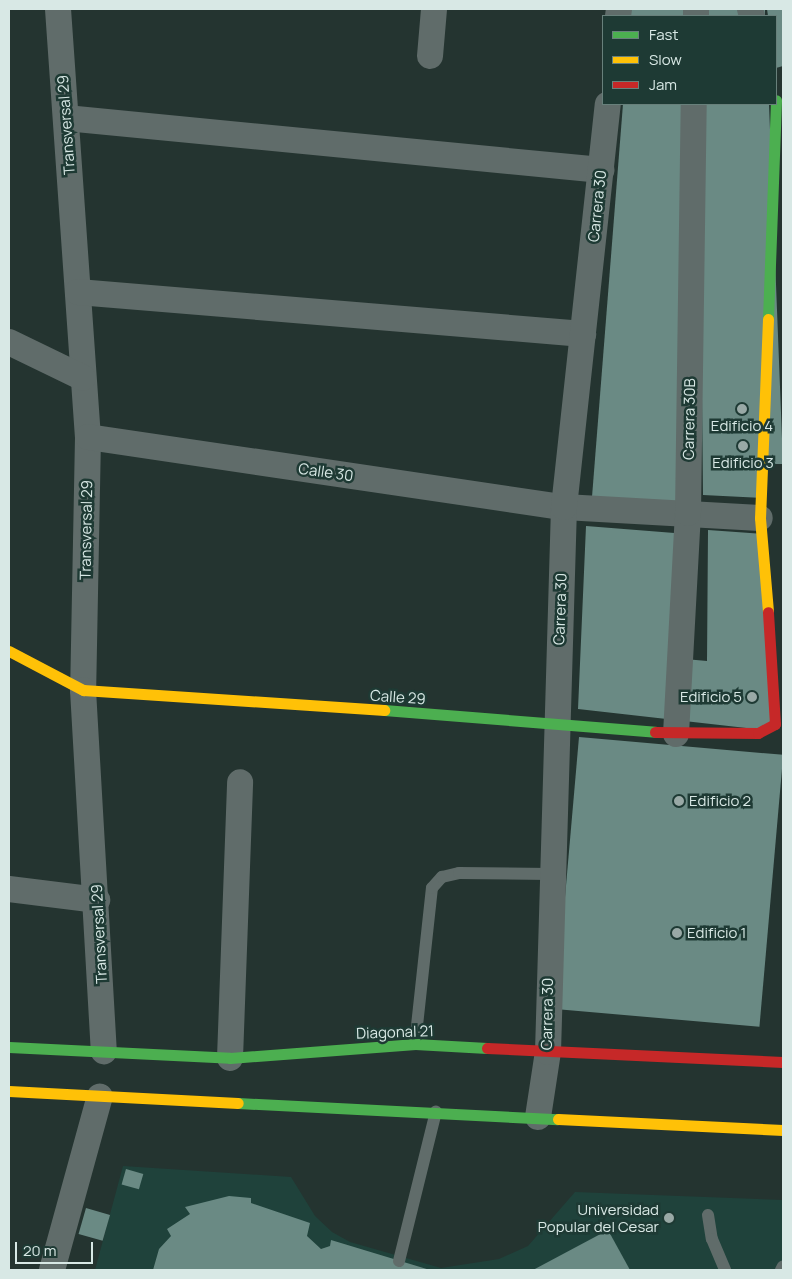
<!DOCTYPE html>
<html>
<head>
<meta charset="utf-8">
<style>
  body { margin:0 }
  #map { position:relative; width:792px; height:1279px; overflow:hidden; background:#243430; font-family:Manrope,sans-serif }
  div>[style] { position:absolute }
  .built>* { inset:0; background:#1f423b }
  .building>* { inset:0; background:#6a8a84; transform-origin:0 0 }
  .lane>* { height:12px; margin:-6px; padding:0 6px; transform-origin:6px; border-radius:6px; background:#606c6a }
  .street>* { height:26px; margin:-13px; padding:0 13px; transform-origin:13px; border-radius:13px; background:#606c6a }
  .fast>* { height:11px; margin:-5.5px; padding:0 5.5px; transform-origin:5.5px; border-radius:5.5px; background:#4caf50 }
  .slow>* { height:11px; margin:-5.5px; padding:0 5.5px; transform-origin:5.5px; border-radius:5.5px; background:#ffc107 }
  .jam>* { height:11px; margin:-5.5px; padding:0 5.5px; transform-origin:5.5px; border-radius:5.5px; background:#c62828 }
  .dots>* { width:14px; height:14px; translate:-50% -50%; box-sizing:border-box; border:2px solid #1e3a34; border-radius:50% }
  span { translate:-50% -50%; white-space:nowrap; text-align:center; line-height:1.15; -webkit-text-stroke:5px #1e3a34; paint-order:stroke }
  .street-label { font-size:15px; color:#d8e8e5 }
  .poi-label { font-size:15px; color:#d8e8e5 }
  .right { translate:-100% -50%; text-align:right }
  .left { translate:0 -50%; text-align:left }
  .frame { position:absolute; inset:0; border:10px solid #d8e8e5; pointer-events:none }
  .legend { position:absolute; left:602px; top:15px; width:175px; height:90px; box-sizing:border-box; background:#1e3a34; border:1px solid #68807b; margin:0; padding:6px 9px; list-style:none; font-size:15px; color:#d8e8e5 }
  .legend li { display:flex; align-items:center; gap:10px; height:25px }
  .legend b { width:25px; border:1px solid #68807b }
  .scale { position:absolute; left:15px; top:1242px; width:78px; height:22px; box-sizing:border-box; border:2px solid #d8e8e5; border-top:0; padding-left:6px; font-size:15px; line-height:18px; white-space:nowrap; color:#d8e8e5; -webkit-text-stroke:4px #1e3a34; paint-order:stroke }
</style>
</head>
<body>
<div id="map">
  <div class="built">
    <i style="clip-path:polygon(123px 1166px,291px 1177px,315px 1216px,332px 1232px,350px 1242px,441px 1268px,499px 1259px,528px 1246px,575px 1192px,783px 1200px,783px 1270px,95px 1270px)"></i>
  </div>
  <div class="building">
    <i style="left:629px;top:9px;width:54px;height:7px"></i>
    <i style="left:698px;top:9px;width:67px;height:7px"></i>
    <i style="clip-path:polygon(767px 9px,783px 9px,783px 66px,776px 68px,776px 16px,768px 16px)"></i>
    <i style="clip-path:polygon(623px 104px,688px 104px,687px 504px,592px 497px)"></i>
    <i style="clip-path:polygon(699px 104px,769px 104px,783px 464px,763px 464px,763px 498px,703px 495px)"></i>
    <i style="clip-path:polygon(586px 526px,687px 534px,685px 659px,707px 661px,708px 530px,764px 534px,772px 731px,578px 709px)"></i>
    <i style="left:579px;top:737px;width:205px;height:273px;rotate:5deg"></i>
    <i style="left:126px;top:1169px;width:18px;height:16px;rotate:16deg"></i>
    <i style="clip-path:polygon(229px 1196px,251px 1198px,251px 1203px,310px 1223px,307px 1236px,321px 1249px,330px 1246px,331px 1240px,430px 1270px,153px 1270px,159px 1249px,171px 1236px,167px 1229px,190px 1214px,185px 1207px)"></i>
    <i style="left:86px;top:1208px;width:25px;height:27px;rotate:16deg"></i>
    <i style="clip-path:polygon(608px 1230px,630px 1270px,533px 1270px)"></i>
  </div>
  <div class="lane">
    <i style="left:415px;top:1044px;width:157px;rotate:-83.8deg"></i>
    <i style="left:432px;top:888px;width:15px;rotate:-48deg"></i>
    <i style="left:442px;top:877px;width:17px;rotate:-13deg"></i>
    <i style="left:459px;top:873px;width:91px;rotate:0.6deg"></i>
    <i style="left:708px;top:1215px;width:24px;rotate:81deg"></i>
    <i style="left:712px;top:1239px;width:34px;rotate:67deg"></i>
    <i style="left:399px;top:1261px;width:154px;rotate:-76.1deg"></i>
    <i style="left:781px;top:1270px;width:4px;rotate:-63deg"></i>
  </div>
  <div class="street">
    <i style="left:58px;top:9px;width:429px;rotate:86deg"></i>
    <i style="left:88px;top:437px;width:253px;rotate:91.1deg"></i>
    <i style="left:83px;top:690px;width:362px;rotate:86.7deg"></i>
    <i style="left:750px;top:9px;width:7px;rotate:74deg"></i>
    <i style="left:618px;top:16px;width:7px;rotate:-82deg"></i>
    <i style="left:696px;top:16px;width:7px;rotate:-90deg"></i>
    <i style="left:430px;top:56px;width:47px;rotate:-85.1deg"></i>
    <i style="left:66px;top:118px;width:538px;rotate:5.55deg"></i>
    <i style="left:78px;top:292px;width:507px;rotate:4.75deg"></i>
    <i style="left:9px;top:342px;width:82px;rotate:25.9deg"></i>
    <i style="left:88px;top:437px;width:481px;rotate:8.4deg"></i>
    <i style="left:564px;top:507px;width:196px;rotate:3.2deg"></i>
    <i style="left:676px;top:734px;width:221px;rotate:-86.9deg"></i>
    <i style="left:688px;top:513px;width:409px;rotate:-89.2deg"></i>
    <i style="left:9px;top:889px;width:89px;rotate:7.1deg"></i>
    <i style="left:230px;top:1058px;width:276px;rotate:-87.9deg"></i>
    <i style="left:538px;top:1117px;width:66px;rotate:-81.3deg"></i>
    <i style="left:548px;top:1052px;width:545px;rotate:-88.32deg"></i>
    <i style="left:564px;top:507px;width:405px;rotate:-83.8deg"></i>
    <i style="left:52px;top:1270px;width:180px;rotate:-74.6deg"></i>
  </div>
  <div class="fast">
    <i style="left:768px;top:319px;width:219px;rotate:-87.9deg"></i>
    <i style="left:384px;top:710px;width:272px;rotate:4.6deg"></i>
    <i style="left:9px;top:1047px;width:221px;rotate:2.8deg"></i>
    <i style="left:230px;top:1058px;width:186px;rotate:-4.3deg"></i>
    <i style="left:415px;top:1044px;width:72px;rotate:3.2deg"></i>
    <i style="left:238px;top:1103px;width:320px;rotate:2.9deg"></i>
  </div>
  <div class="slow">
    <i style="left:768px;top:319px;width:199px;rotate:92.3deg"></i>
    <i style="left:760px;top:518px;width:94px;rotate:85.1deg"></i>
    <i style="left:9px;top:651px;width:84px;rotate:27.8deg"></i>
    <i style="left:83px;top:690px;width:302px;rotate:3.8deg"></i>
    <i style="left:9px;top:1091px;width:229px;rotate:3deg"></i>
    <i style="left:558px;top:1119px;width:225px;rotate:2.8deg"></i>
  </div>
  <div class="jam">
    <i style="left:655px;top:732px;width:103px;rotate:0.6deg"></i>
    <i style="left:758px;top:733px;width:19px;rotate:-28deg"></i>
    <i style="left:775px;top:724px;width:112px;rotate:-93.6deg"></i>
    <i style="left:487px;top:1048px;width:296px;rotate:2.7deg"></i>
  </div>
  <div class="dots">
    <i style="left:742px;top:409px;background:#99a9a6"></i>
    <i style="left:743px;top:446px;background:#99a9a6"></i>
    <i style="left:752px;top:697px;background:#99a9a6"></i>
    <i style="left:679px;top:801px;background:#99a9a6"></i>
    <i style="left:677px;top:933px;background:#99a9a6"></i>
    <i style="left:669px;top:1218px;background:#99a9a6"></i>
  </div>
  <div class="street-label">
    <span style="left:66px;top:125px;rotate:-94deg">Transversal 29</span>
    <span style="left:597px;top:206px;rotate:-84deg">Carrera 30</span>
    <span style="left:689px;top:419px;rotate:-89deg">Carrera 30B</span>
    <span style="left:326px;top:472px;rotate:8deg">Calle 30</span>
    <span style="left:86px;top:530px;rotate:-89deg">Transversal 29</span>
    <span style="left:560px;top:609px;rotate:-88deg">Carrera 30</span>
    <span style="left:398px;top:697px;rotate:4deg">Calle 29</span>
    <span style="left:99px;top:934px;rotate:-93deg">Transversal 29</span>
    <span style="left:547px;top:1014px;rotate:-89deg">Carrera 30</span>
    <span style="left:395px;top:1032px;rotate:-2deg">Diagonal 21</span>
  </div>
  <div class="poi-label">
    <span style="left:742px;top:426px">Edificio 4</span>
    <span style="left:743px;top:463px">Edificio 3</span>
    <span class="right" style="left:742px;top:697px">Edificio 5</span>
    <span class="left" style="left:689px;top:801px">Edificio 2</span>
    <span class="left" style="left:687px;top:933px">Edificio 1</span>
    <span class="right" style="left:659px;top:1218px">Universidad<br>Popular del Cesar</span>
  </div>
  <div class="frame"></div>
  <ul class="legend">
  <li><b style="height:6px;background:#4caf50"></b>Fast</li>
  <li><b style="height:6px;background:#ffc107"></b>Slow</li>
  <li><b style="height:6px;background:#c62828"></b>Jam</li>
  </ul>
  <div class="scale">20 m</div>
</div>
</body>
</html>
